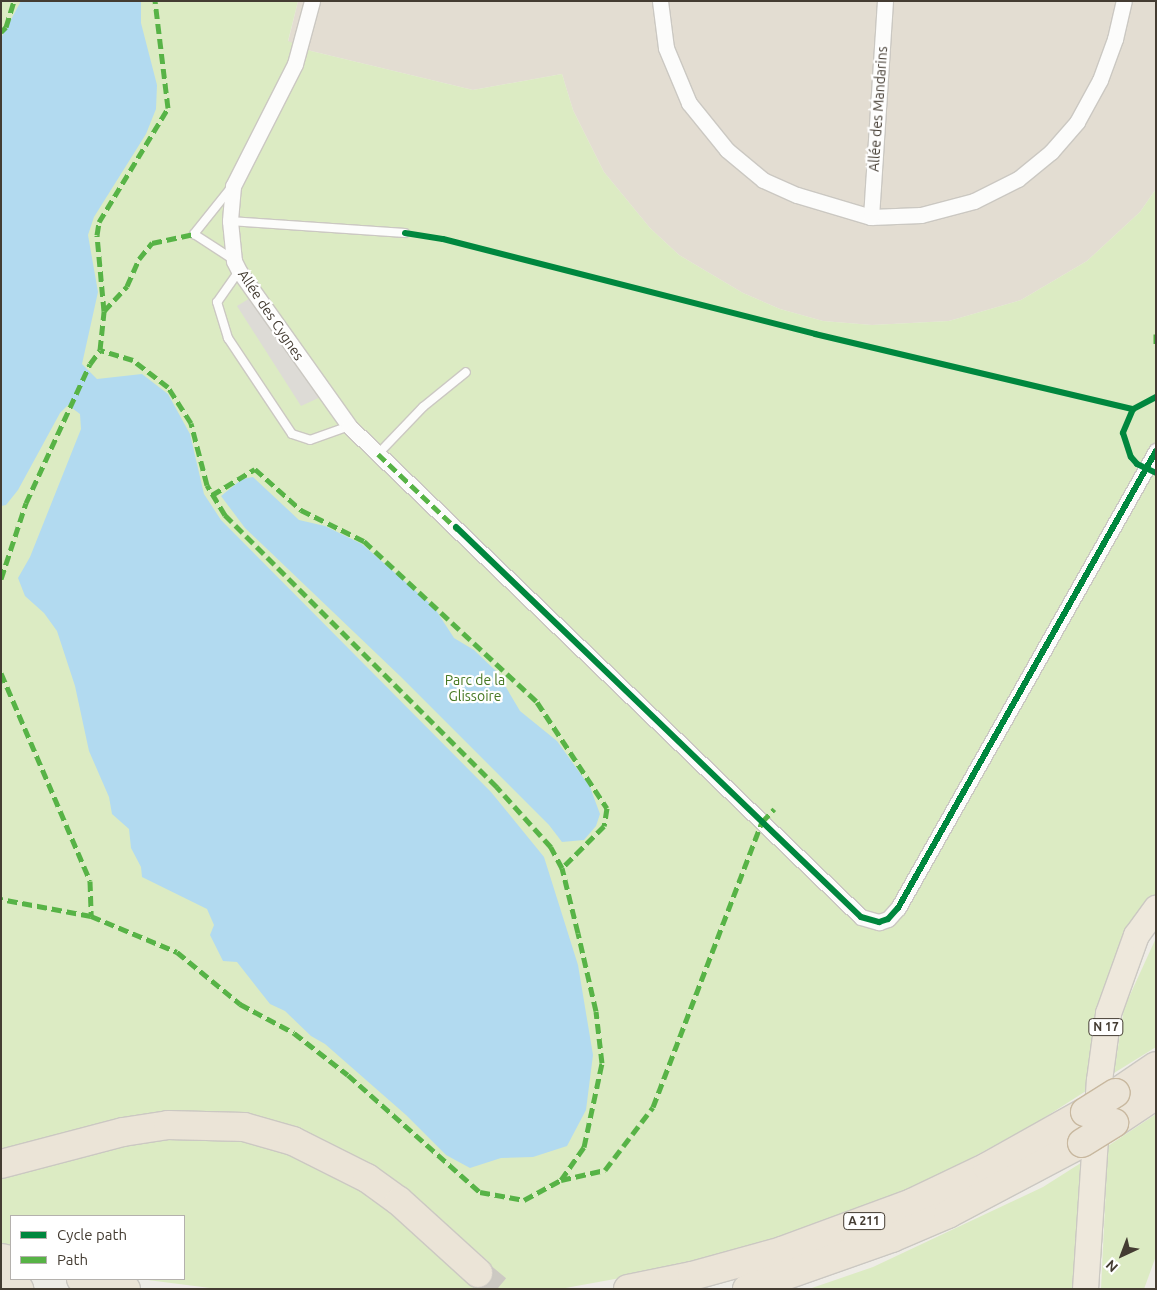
<!DOCTYPE html>
<html>
<head>
<meta charset="utf-8">
<style>
  body { margin:0 }
  #map { position:relative; width:1157px; height:1290px; overflow:hidden; background:#eeece6; font-family:Ubuntu,sans-serif }
  div>[style] { position:absolute }
  .residential>* { inset:0; background:#e3ddd2 }
  .green>* { inset:0; background:#dcebc3 }
  .parking>* { inset:0; background:#dddbd6 }
  .water>* { inset:0; background:#b2daf0 }
  .motorway-tunnel>* { height:28px; margin-top:-14px; transform-origin:0; background:repeating-linear-gradient(90deg,#ccc9c2 0 28px,transparent 0 42px) }
  .roads { filter:drop-shadow(1px 0 #cbc8c2) drop-shadow(-1px 0 #cbc8c2) drop-shadow(0 1px #cbc8c2) drop-shadow(0 -1px #cbc8c2) }
  .service>* { height:8px; margin:-4px; padding:0 4px; transform-origin:4px; border-radius:4px; background:#fcfcfb }
  .minor>* { height:15px; margin:-7.5px; padding:0 7.5px; transform-origin:7.5px; border-radius:7.5px; background:#fcfcfb }
  .trunk>* { height:25px; margin:-12.5px; padding:0 12.5px; transform-origin:12.5px; border-radius:12.5px; background:#eee8dc }
  .motorway>* { height:28px; margin:-14px; padding:0 14px; transform-origin:14px; border-radius:14px; background:#ebe4d7 }
  .bridges { filter:drop-shadow(1px 0 #c8b89f) drop-shadow(-1px 0 #c8b89f) drop-shadow(0 1px #c8b89f) drop-shadow(0 -1px #c8b89f) }
  .motorway-bridge>* { height:28px; margin:-14px; padding:0 14px; transform-origin:14px; border-radius:14px; background:#ebe4d7 }
  .quiet>* { height:5px; margin-top:-2.5px; transform-origin:0; background:repeating-linear-gradient(90deg,#57b346 0 10px,transparent 0 15px) }
  .cycleway>* { height:6px; margin:-3px; padding:0 3px; transform-origin:3px; border-radius:3px; background:#00873e }
  span { translate:-50% -50%; white-space:nowrap; text-align:center; line-height:1.15; -webkit-text-stroke:4.5px #fff; paint-order:stroke }
  .shield-label span { padding:1px 4px; background:#fff; border:1px solid; border-radius:4px; -webkit-text-stroke-width:0 }
  .shield-label { font-size:12px; color:#443c32; font-weight:700 }
  .street-label { font-size:14px; color:#443c32 }
  .park-label { font-size:14px; color:#467822 }
  .frame { position:absolute; inset:0; border:2px solid #443c32; pointer-events:none }
  .legend { position:absolute; left:10px; top:1215px; width:175px; height:65px; box-sizing:border-box; background:#fff; border:1px solid #b4b1ad; margin:0; padding:6px 9px; list-style:none; font-size:15px; color:#443c32 }
  .legend li { display:flex; align-items:center; gap:10px; height:25px }
  .legend b { width:25px; border:1px solid #b4b1ad }
  .north { position:absolute; left:1097px; top:1230px; width:50px; height:50px; -webkit-text-stroke:4px #fff; paint-order:stroke; rotate:223deg; font-size:14px; font-weight:700; line-height:20px; text-align:center; color:#443c32 }
  .north::after { content:''; display:block; margin:auto; width:18px; height:22px; background:#443c32; clip-path:polygon(50% 0,100% 100%,50% 72%,0 100%) }
</style>
</head>
<body>
<div id="map">
  <div class="residential">
    <i style="clip-path:polygon(298px 1px,1156px 1px,1156px 189px,1140px 212px,1087px 261px,1021px 300px,949px 321px,872px 325px,823px 321px,780px 309px,743px 293px,679px 255px,650px 228px,604px 172px,573px 110px,562px 74px,473px 90px,311px 51px,288px 42px)"></i>
  </div>
  <div class="green">
    <i style="clip-path:polygon(1px 1px,298px 1px,288px 41px,311px 51px,473px 90px,562px 74px,573px 110px,604px 172px,650px 228px,679px 255px,743px 293px,780px 309px,823px 321px,872px 325px,949px 321px,1021px 300px,1087px 261px,1140px 212px,1156px 189px,1156px 897px,1089px 1089px,1036px 1123px,910px 1191px,782px 1239px,675px 1268px,560px 1289px,218px 1289px,140px 1279px,184px 1279px,184px 1216px,11px 1216px,11px 1247px,1px 1244px,1px 1176px,142px 1139px,181px 1136px,261px 1142px,296px 1153px,380px 1200px,472px 1280px,488px 1261px,382px 1172px,295px 1126px,246px 1115px,1px 1155px)"></i>
    <i style="clip-path:polygon(1156px 938px,1156px 1047px,1114px 1073px,1124px 1008px)"></i>
    <i style="clip-path:polygon(1156px 1114px,1156px 1256px,1144px 1289px,1101px 1289px,1108px 1146px)"></i>
    <i style="clip-path:polygon(1084px 1161px,1080px 1289px,809px 1289px,873px 1267px,1043px 1187px)"></i>
  </div>
  <div class="parking">
    <i style="clip-path:polygon(257px 294px,325px 395px,301px 406px,237px 306px)"></i>
  </div>
  <div class="water">
    <i style="clip-path:polygon(21px 1px,141px 1px,141px 23px,157px 85px,156px 109px,146px 134px,94px 217px,88px 235px,98px 292px,82px 364px,97px 379px,142px 374px,168px 394px,190px 434px,204px 494px,221px 520px,491px 792px,544px 857px,578px 965px,593px 1055px,586px 1110px,567px 1146px,533px 1157px,501px 1158px,470px 1168px,446px 1155px,406px 1115px,325px 1044px,311px 1036px,285px 1011px,270px 1004px,237px 962px,223px 961px,210px 935px,214px 925px,207px 909px,142px 877px,141px 867px,131px 848px,129px 829px,112px 814px,109px 797px,89px 751px,75px 686px,57px 631px,44px 613px,25px 596px,18px 578px,30px 557px,81px 429px,80px 414px,68px 405px,60px 413px,18px 490px,6px 505px,1px 506px,1px 38px)"></i>
    <i style="clip-path:polygon(253px 477px,299px 520px,325px 526px,362px 544px,434px 607px,454px 638px,474px 650px,497px 672px,520px 711px,557px 741px,590px 787px,600px 814px,596px 826px,584px 840px,562px 842px,549px 825px,400px 676px,245px 528px,221px 496px,242px 479px)"></i>
  </div>
  <div class="motorway-tunnel">
    <i style="left:478px;top:1273px;width:25px;rotate:40deg"></i>
  </div>
  <div class="roads">
    <div class="service">
      <i style="left:230px;top:189px;width:58px;rotate:128.7deg"></i>
      <i style="left:194px;top:234px;width:48px;rotate:33deg"></i>
      <i style="left:230px;top:221px;width:175px;rotate:3.9deg"></i>
      <i style="left:239px;top:271px;width:38px;rotate:125deg"></i>
      <i style="left:217px;top:302px;width:38px;rotate:73deg"></i>
      <i style="left:228px;top:338px;width:115px;rotate:56.3deg"></i>
      <i style="left:292px;top:434px;width:19px;rotate:18deg"></i>
      <i style="left:310px;top:440px;width:41px;rotate:-19.7deg"></i>
      <i style="left:378px;top:454px;width:65px;rotate:-46.2deg"></i>
      <i style="left:423px;top:407px;width:55px;rotate:-39.1deg"></i>
    </div>
    <div class="minor">
      <i style="left:312px;top:1px;width:65px;rotate:105.1deg"></i>
      <i style="left:295px;top:64px;width:137px;rotate:116.9deg"></i>
      <i style="left:233px;top:186px;width:35px;rotate:95deg"></i>
      <i style="left:230px;top:221px;width:40px;rotate:84.3deg"></i>
      <i style="left:234px;top:261px;width:11px;rotate:63deg"></i>
      <i style="left:239px;top:271px;width:190px;rotate:54.6deg"></i>
      <i style="left:349px;top:426px;width:709px;rotate:43.8deg"></i>
      <i style="left:861px;top:917px;width:19px;rotate:16deg"></i>
      <i style="left:879px;top:922px;width:9px;rotate:-18deg"></i>
      <i style="left:888px;top:919px;width:15px;rotate:-48deg"></i>
      <i style="left:898px;top:908px;width:525px;rotate:-60.55deg"></i>
      <i style="left:660px;top:1px;width:47px;rotate:82.7deg"></i>
      <i style="left:666px;top:48px;width:60px;rotate:67.3deg"></i>
      <i style="left:689px;top:103px;width:60px;rotate:51deg"></i>
      <i style="left:727px;top:150px;width:47px;rotate:39.8deg"></i>
      <i style="left:763px;top:180px;width:37px;rotate:24deg"></i>
      <i style="left:797px;top:195px;width:77px;rotate:16.6deg"></i>
      <i style="left:871px;top:217px;width:50px;rotate:-2.3deg"></i>
      <i style="left:921px;top:215px;width:55px;rotate:-14.8deg"></i>
      <i style="left:974px;top:201px;width:49px;rotate:-26.6deg"></i>
      <i style="left:1018px;top:179px;width:43px;rotate:-39.3deg"></i>
      <i style="left:1051px;top:152px;width:40px;rotate:-49deg"></i>
      <i style="left:1077px;top:122px;width:48px;rotate:-61.3deg"></i>
      <i style="left:1100px;top:80px;width:44px;rotate:-69.9deg"></i>
      <i style="left:1115px;top:39px;width:39px;rotate:-77deg"></i>
      <i style="left:871px;top:217px;width:216px;rotate:-86.3deg"></i>
    </div>
    <div class="trunk">
      <i style="left:1085px;top:1289px;width:209px;rotate:-86.2deg"></i>
      <i style="left:1099px;top:1080px;width:68px;rotate:-82.3deg"></i>
      <i style="left:1108px;top:1013px;width:83px;rotate:-70.3deg"></i>
      <i style="left:1136px;top:935px;width:34px;rotate:-54deg"></i>
    </div>
    <div class="motorway">
      <i style="left:1116px;top:1093px;width:48px;rotate:-34deg"></i>
      <i style="left:1114px;top:1123px;width:50px;rotate:-33.7deg"></i>
      <i style="left:1px;top:1164px;width:126px;rotate:-14.7deg"></i>
      <i style="left:123px;top:1132px;width:46px;rotate:-8.8deg"></i>
      <i style="left:168px;top:1125px;width:76px;rotate:1.5deg"></i>
      <i style="left:244px;top:1127px;width:51px;rotate:15.9deg"></i>
      <i style="left:293px;top:1141px;width:83px;rotate:26.6deg"></i>
      <i style="left:367px;top:1178px;width:39px;rotate:36deg"></i>
      <i style="left:399px;top:1201px;width:107px;rotate:42.3deg"></i>
      <i style="left:1px;top:1258px;width:10px;rotate:11deg"></i>
      <i style="left:81px;top:1279px;width:46px;rotate:12.5deg"></i>
      <i style="left:1px;top:1284px;width:19px;rotate:16deg"></i>
      <i style="left:628px;top:1289px;width:65px;rotate:-11.5deg"></i>
      <i style="left:692px;top:1276px;width:93px;rotate:-15.5deg"></i>
      <i style="left:782px;top:1251px;width:139px;rotate:-20.3deg"></i>
      <i style="left:912px;top:1203px;width:83px;rotate:-25.6deg"></i>
      <i style="left:987px;top:1167px;width:112px;rotate:-29.3deg"></i>
      <i style="left:747px;top:1289px;width:154px;rotate:-19.4deg"></i>
      <i style="left:892px;top:1238px;width:61px;rotate:-23.2deg"></i>
      <i style="left:948px;top:1214px;width:152px;rotate:-27.9deg"></i>
    </div>
  </div>
  <div class="bridges">
    <div class="motorway-bridge">
      <i style="left:1085px;top:1112px;width:36px;rotate:-32deg"></i>
      <i style="left:1082px;top:1143px;width:38px;rotate:-32deg"></i>
    </div>
  </div>
  <div class="quiet">
    <i style="left:1px;top:32px;width:7px;rotate:-45deg"></i>
    <i style="left:6px;top:27px;width:27px;rotate:-73deg"></i>
    <i style="left:104px;top:311px;width:34px;rotate:-47deg"></i>
    <i style="left:127px;top:286px;width:30px;rotate:-66deg"></i>
    <i style="left:139px;top:259px;width:21px;rotate:-51deg"></i>
    <i style="left:152px;top:243px;width:43px;rotate:-12.1deg"></i>
    <i style="left:1156px;top:334px;width:13px;rotate:90deg"></i>
    <i style="left:378px;top:454px;width:110px;rotate:43.5deg"></i>
    <i style="left:212px;top:495px;width:50px;rotate:-31.2deg"></i>
    <i style="left:255px;top:469px;width:62px;rotate:41.7deg"></i>
    <i style="left:301px;top:510px;width:70px;rotate:26.2deg"></i>
    <i style="left:364px;top:541px;width:236px;rotate:42.9deg"></i>
    <i style="left:537px;top:702px;width:127px;rotate:56.6deg"></i>
    <i style="left:607px;top:808px;width:18px;rotate:99deg"></i>
    <i style="left:604px;top:826px;width:59px;rotate:135deg"></i>
    <i style="left:1px;top:579px;width:80px;rotate:-71.8deg"></i>
    <i style="left:26px;top:503px;width:153px;rotate:-65.3deg"></i>
    <i style="left:90px;top:364px;width:17px;rotate:-54deg"></i>
    <i style="left:100px;top:350px;width:39px;rotate:-84deg"></i>
    <i style="left:104px;top:311px;width:76px;rotate:-95.3deg"></i>
    <i style="left:97px;top:235px;width:13px;rotate:-81deg"></i>
    <i style="left:99px;top:222px;width:133px;rotate:-58.8deg"></i>
    <i style="left:168px;top:108px;width:108px;rotate:-96.9deg"></i>
    <i style="left:1px;top:673px;width:226px;rotate:66.8deg"></i>
    <i style="left:90px;top:881px;width:35px;rotate:88deg"></i>
    <i style="left:91px;top:916px;width:92px;rotate:-169.3deg"></i>
    <i style="left:91px;top:916px;width:93px;rotate:22.7deg"></i>
    <i style="left:177px;top:952px;width:82px;rotate:39.5deg"></i>
    <i style="left:240px;top:1004px;width:61px;rotate:28.2deg"></i>
    <i style="left:294px;top:1033px;width:68px;rotate:37.9deg"></i>
    <i style="left:348px;top:1075px;width:176px;rotate:41.6deg"></i>
    <i style="left:480px;top:1192px;width:45px;rotate:10.3deg"></i>
    <i style="left:524px;top:1200px;width:42px;rotate:-28.4deg"></i>
    <i style="left:561px;top:1180px;width:40px;rotate:-55.1deg"></i>
    <i style="left:584px;top:1147px;width:86px;rotate:-77.9deg"></i>
    <i style="left:602px;top:1063px;width:52px;rotate:-96.6deg"></i>
    <i style="left:596px;top:1011px;width:80px;rotate:-103deg"></i>
    <i style="left:578px;top:933px;width:67px;rotate:-103.8deg"></i>
    <i style="left:562px;top:868px;width:24px;rotate:-118deg"></i>
    <i style="left:551px;top:847px;width:81px;rotate:-132deg"></i>
    <i style="left:497px;top:787px;width:385px;rotate:-135deg"></i>
    <i style="left:225px;top:515px;width:35px;rotate:-121deg"></i>
    <i style="left:207px;top:485px;width:64px;rotate:-104.5deg"></i>
    <i style="left:191px;top:423px;width:43px;rotate:-122.6deg"></i>
    <i style="left:168px;top:387px;width:44px;rotate:-142.4deg"></i>
    <i style="left:133px;top:360px;width:34px;rotate:-163deg"></i>
    <i style="left:561px;top:1180px;width:45px;rotate:-12.8deg"></i>
    <i style="left:605px;top:1170px;width:79px;rotate:-52.7deg"></i>
    <i style="left:653px;top:1107px;width:305px;rotate:-69.1deg"></i>
    <i style="left:762px;top:822px;width:18px;rotate:-47deg"></i>
  </div>
  <div class="cycleway">
    <i style="left:405px;top:233px;width:38px;rotate:9deg"></i>
    <i style="left:443px;top:239px;width:384px;rotate:14.3deg"></i>
    <i style="left:815px;top:334px;width:327px;rotate:13.3deg"></i>
    <i style="left:1156px;top:397px;width:26px;rotate:152deg"></i>
    <i style="left:1133px;top:409px;width:26px;rotate:113deg"></i>
    <i style="left:1123px;top:433px;width:25px;rotate:72deg"></i>
    <i style="left:1131px;top:457px;width:9px;rotate:49deg"></i>
    <i style="left:1137px;top:464px;width:21px;rotate:25deg"></i>
    <i style="left:456px;top:527px;width:562px;rotate:43.92deg"></i>
    <i style="left:861px;top:917px;width:19px;rotate:16deg"></i>
    <i style="left:879px;top:922px;width:9px;rotate:-18deg"></i>
    <i style="left:888px;top:919px;width:15px;rotate:-48deg"></i>
    <i style="left:898px;top:908px;width:525px;rotate:-60.55deg"></i>
  </div>
  <div class="shield-label">
    <span style="left:1106px;top:1027px">N 17</span>
    <span style="left:864px;top:1221px">A 211</span>
  </div>
  <div class="street-label">
    <span style="left:878px;top:109px;rotate:-86deg">Allée des Mandarins</span>
    <span style="left:271px;top:315px;rotate:56deg">Allée des Cygnes</span>
  </div>
  <div class="park-label">
    <span style="left:475px;top:688px">Parc de la<br>Glissoire</span>
  </div>
  <div class="frame"></div>
  <ul class="legend">
  <li><b style="height:6px;background:#00873e"></b>Cycle path</li>
  <li><b style="height:6px;background:#57b346"></b>Path</li>
  </ul>
  <div class="north">N</div>
</div>
</body>
</html>
